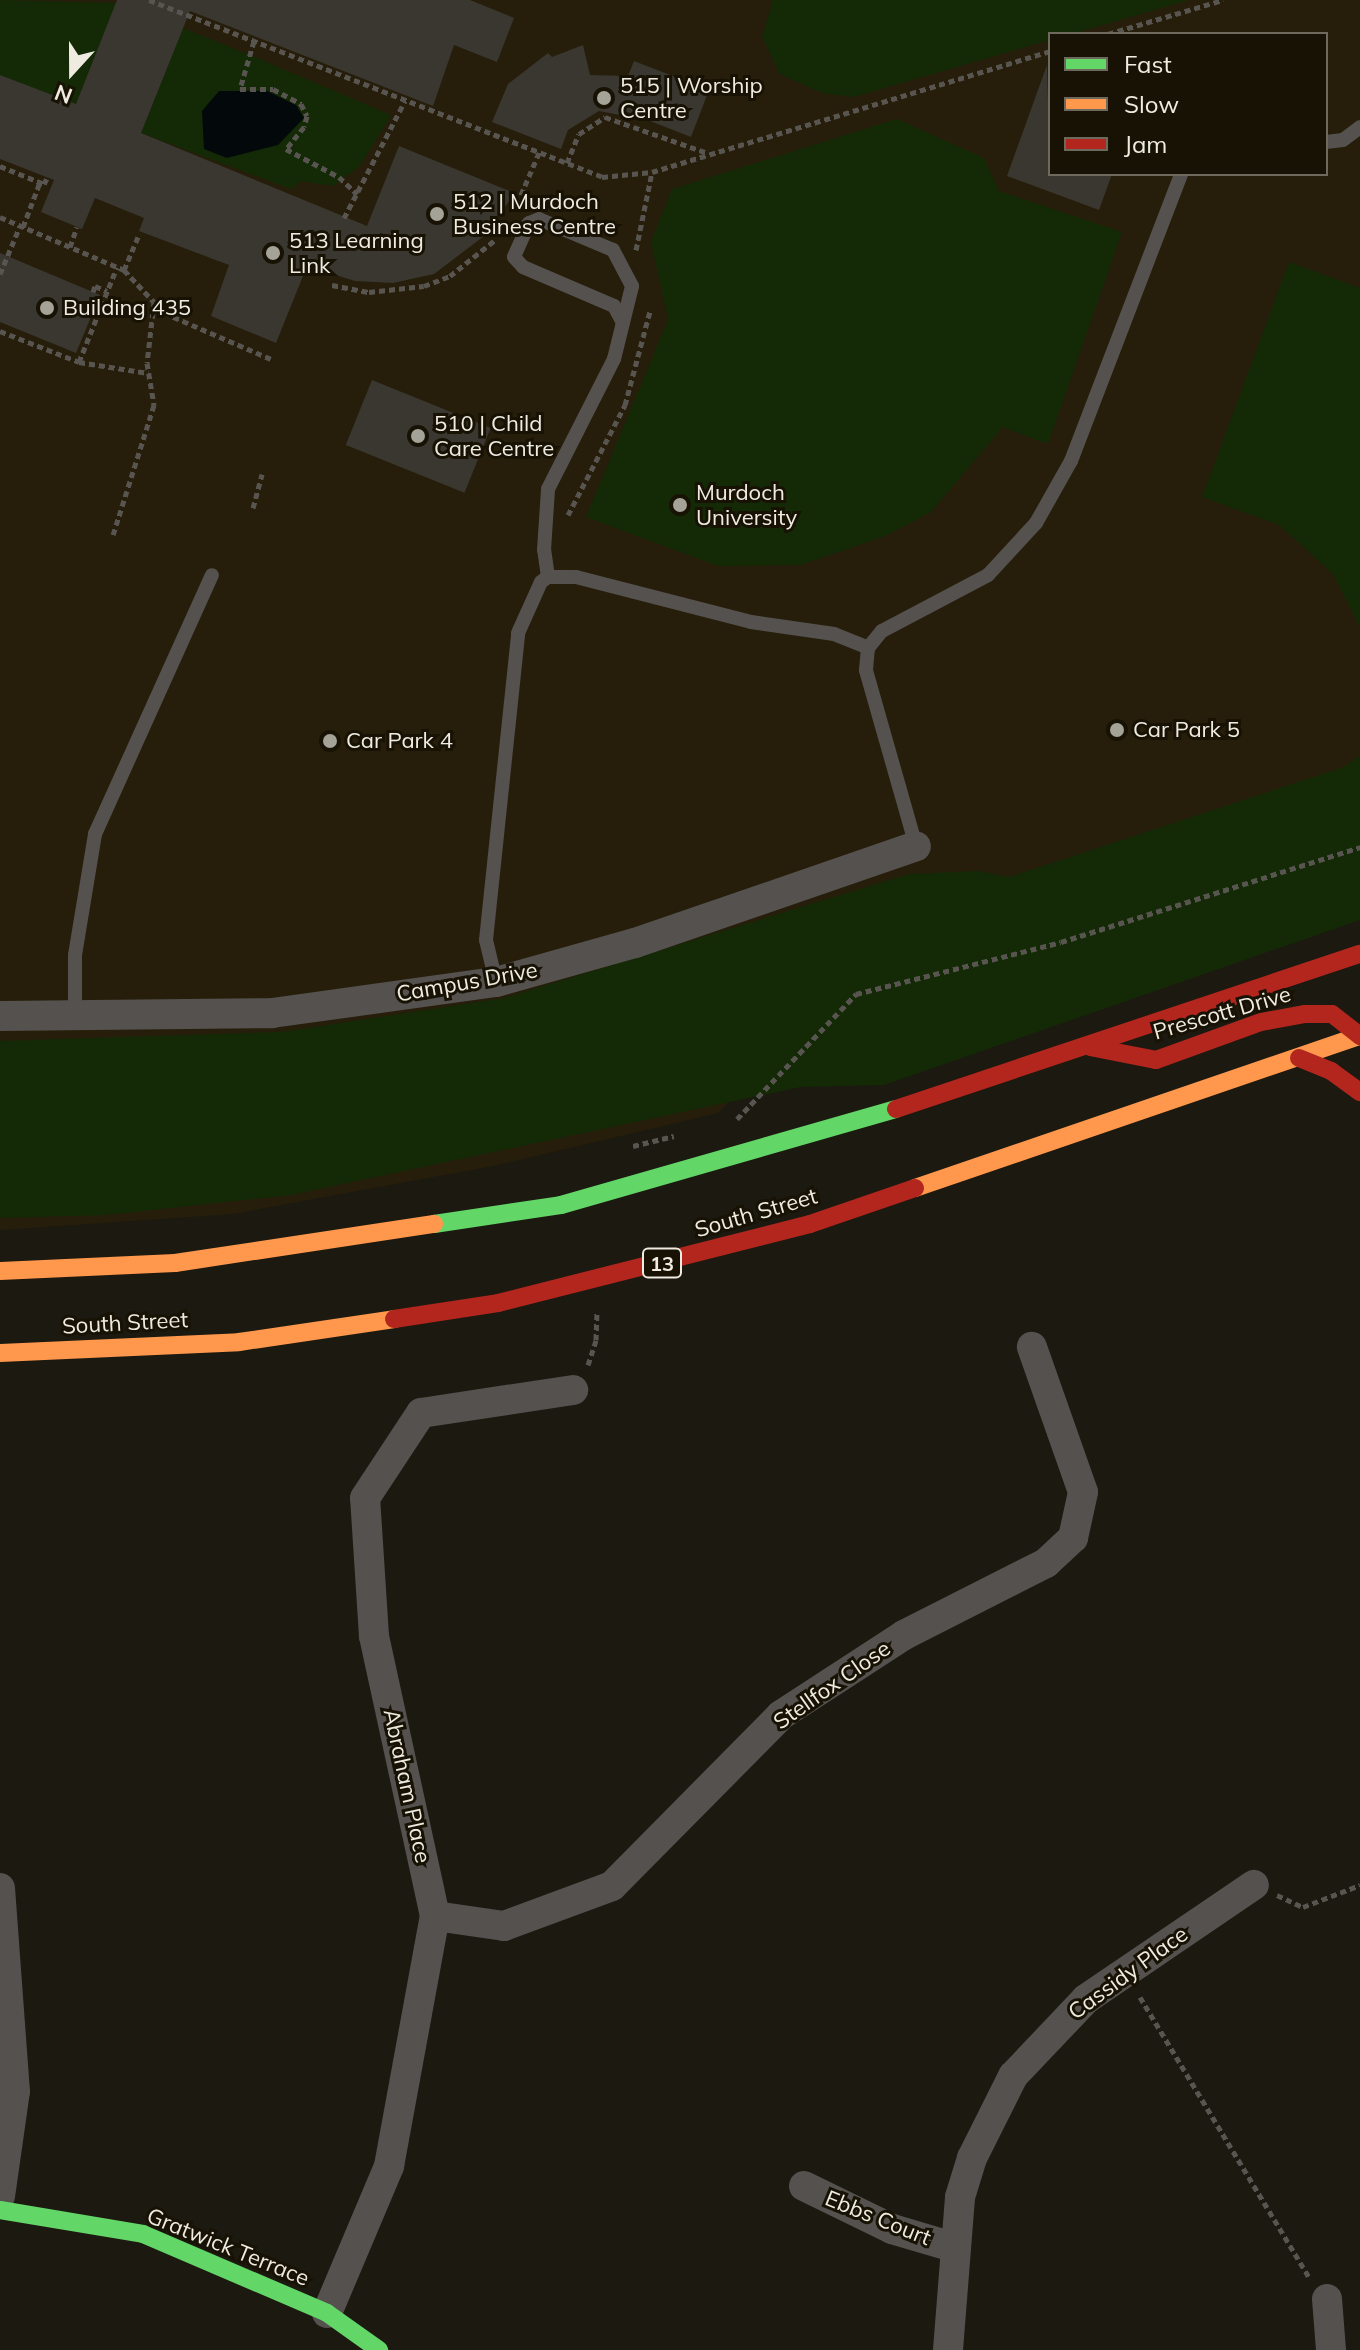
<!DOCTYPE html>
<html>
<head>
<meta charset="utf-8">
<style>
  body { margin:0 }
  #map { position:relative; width:1360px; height:2350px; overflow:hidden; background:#1c1910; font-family:Mulish,sans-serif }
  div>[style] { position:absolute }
  .built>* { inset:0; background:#261e0a }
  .green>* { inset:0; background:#142a06 }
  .water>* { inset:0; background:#03090b }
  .building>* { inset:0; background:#393730; transform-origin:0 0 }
  .path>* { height:5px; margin-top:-2.5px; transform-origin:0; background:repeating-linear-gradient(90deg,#585551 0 6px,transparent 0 10px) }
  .lane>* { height:14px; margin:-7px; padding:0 7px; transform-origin:7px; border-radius:7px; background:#54514f }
  .street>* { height:30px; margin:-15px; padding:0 15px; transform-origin:15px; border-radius:15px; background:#54514f }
  .fast>* { height:18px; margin:-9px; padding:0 9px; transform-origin:9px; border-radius:9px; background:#63d668 }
  .slow>* { height:18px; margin:-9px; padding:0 9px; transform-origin:9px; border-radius:9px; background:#ff974d }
  .jam>* { height:18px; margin:-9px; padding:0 9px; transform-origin:9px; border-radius:9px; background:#b3261e }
  .dots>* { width:22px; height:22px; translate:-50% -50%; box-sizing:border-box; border:4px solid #171204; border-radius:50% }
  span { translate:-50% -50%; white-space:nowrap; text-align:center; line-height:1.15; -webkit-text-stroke:6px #171204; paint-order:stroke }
  .shield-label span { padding:2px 6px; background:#171204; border:2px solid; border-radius:6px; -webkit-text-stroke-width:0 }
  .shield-label { font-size:20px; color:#efebe1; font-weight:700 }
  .poi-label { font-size:22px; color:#efebe1 }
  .left { translate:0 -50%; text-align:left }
  .street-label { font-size:22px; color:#efebe1 }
  .legend { position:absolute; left:1048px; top:32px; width:280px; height:144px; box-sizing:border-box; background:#171204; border:2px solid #6d695c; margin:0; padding:10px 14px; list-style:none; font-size:24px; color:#efebe1 }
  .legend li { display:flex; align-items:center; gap:16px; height:40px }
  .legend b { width:40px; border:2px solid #6d695c }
  .north { position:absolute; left:32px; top:32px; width:80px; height:80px; -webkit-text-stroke:6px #171204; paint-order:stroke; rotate:201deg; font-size:22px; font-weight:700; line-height:32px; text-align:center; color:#efebe1 }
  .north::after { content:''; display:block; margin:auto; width:28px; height:36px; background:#efebe1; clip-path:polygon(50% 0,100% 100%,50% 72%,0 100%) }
</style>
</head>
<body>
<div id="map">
  <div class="built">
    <i style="clip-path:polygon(evenodd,0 0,1360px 0,1360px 836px,786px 1043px,718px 1113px,493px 1166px,233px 1214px,0 1230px,0 0,1050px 34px,1326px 34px,1326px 174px,1050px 174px,1050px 34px)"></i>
  </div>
  <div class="green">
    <i style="clip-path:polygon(0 0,116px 3px,76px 104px,0 75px)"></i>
    <i style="clip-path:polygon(773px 0,1189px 0,1072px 34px,1050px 34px,1050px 40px,853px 97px,822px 93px,780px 74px,762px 37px)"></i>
    <i style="clip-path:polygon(183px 28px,252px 56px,391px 115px,360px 166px,333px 186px,301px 181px,291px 189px,141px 133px)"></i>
    <i style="clip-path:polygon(897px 119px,984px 158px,999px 191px,1122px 232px,1048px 444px,1003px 427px,931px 512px,883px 537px,800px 565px,718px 566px,586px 517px,668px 320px,651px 242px,672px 189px)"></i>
    <i style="clip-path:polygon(1289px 262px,1360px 288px,1360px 627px,1333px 574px,1279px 525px,1202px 497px)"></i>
    <i style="clip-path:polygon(1360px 755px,1360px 920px,884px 1085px,801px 1087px,291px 1195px,106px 1215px,0 1218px,0 1041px,281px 1032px,505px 998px,909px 874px,977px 871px,1009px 877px,1344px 767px)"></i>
  </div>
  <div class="water">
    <i style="clip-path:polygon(219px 91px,267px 91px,296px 105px,304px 118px,278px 145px,227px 158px,204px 149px,202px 111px)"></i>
  </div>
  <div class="building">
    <i style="clip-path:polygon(117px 0,470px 0,514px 18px,497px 62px,454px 45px,433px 106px,190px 11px,141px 133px,367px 226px,399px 146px,514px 193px,488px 233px,434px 274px,393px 283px,355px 281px,307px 266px,276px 343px,211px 316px,229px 265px,139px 231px,144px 218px,95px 198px,82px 229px,41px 212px,54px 180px,0 159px,0 75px,76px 104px)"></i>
    <i style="clip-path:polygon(583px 45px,590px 75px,628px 76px,634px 61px,709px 90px,691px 137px,622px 110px,620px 115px,599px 111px,568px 130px,561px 149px,492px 122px,508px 84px,548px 53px,552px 57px)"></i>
    <i style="clip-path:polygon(1047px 65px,1050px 174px,1112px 174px,1099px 210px,1007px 176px)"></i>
    <i style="clip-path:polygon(0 253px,100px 295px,76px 353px,0 322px)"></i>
    <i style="left:372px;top:380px;width:128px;height:70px;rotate:22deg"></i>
  </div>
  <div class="path">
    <i style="left:149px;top:0;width:486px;rotate:21.3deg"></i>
    <i style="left:602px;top:177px;width:50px;rotate:-5.7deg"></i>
    <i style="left:652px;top:172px;width:416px;rotate:-16.9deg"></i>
    <i style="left:1108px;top:34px;width:120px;rotate:-16.5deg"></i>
    <i style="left:254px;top:41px;width:50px;rotate:106.3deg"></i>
    <i style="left:240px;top:89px;width:33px"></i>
    <i style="left:273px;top:89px;width:32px;rotate:28deg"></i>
    <i style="left:301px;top:104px;width:13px;rotate:63deg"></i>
    <i style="left:307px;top:116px;width:11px;rotate:105deg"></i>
    <i style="left:304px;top:127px;width:28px;rotate:129deg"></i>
    <i style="left:286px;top:149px;width:60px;rotate:27.8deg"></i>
    <i style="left:339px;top:177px;width:25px;rotate:43deg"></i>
    <i style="left:567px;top:163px;width:31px;rotate:-68deg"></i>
    <i style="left:579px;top:134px;width:31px;rotate:-33deg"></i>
    <i style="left:605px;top:117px;width:106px;rotate:19.3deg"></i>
    <i style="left:0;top:166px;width:48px;rotate:22.2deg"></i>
    <i style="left:44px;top:184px;width:7px;rotate:-63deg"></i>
    <i style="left:517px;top:204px;width:56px;rotate:-66.7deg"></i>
    <i style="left:0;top:217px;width:135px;rotate:23.1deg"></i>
    <i style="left:124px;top:270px;width:44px;rotate:46.8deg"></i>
    <i style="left:154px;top:302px;width:61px;rotate:96.5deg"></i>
    <i style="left:147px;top:363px;width:43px;rotate:80.5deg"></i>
    <i style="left:154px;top:405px;width:136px;rotate:107.5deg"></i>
    <i style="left:344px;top:218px;width:132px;rotate:-62.5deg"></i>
    <i style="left:23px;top:227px;width:48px;rotate:-69.3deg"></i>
    <i style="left:70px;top:247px;width:21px;rotate:-71deg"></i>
    <i style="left:636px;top:250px;width:80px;rotate:-78.4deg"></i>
    <i style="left:124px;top:270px;width:39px;rotate:-67deg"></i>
    <i style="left:0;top:274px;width:52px;rotate:-67.4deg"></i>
    <i style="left:332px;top:285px;width:38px;rotate:11deg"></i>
    <i style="left:369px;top:292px;width:55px;rotate:-6.2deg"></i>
    <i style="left:424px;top:286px;width:28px;rotate:-21deg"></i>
    <i style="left:450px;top:276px;width:58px;rotate:-38.7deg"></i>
    <i style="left:93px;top:292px;width:6px;rotate:-72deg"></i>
    <i style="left:95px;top:286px;width:13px;rotate:23deg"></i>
    <i style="left:155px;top:309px;width:126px;rotate:23.3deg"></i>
    <i style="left:0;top:331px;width:85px;rotate:21.4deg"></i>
    <i style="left:79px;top:362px;width:102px;rotate:-68.2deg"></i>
    <i style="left:79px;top:362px;width:70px;rotate:9.1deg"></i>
    <i style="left:253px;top:508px;width:35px;rotate:-75deg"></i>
    <i style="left:568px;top:515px;width:124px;rotate:-62.6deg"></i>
    <i style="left:625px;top:405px;width:97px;rotate:-75.1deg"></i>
    <i style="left:737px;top:1119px;width:173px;rotate:-46.4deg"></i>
    <i style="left:856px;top:994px;width:211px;rotate:-14.2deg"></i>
    <i style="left:1061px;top:942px;width:314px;rotate:-17.6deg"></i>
    <i style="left:633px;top:1146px;width:42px;rotate:-13.7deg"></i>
    <i style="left:588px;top:1365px;width:26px;rotate:-72deg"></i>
    <i style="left:596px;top:1340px;width:27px;rotate:-88deg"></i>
    <i style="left:1277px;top:1895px;width:29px;rotate:25deg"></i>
    <i style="left:1303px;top:1907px;width:61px;rotate:-21.1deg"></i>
    <i style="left:1140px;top:1997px;width:329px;rotate:58.9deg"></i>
  </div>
  <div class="lane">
    <i style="left:1326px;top:142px;width:17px;rotate:-7deg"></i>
    <i style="left:1343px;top:140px;width:21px;rotate:-37deg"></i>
    <i style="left:548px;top:577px;width:27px;rotate:-98deg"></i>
    <i style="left:544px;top:550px;width:61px;rotate:-86.2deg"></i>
    <i style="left:548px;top:489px;width:146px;rotate:-63.1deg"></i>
    <i style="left:614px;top:359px;width:75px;rotate:-76.1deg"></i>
    <i style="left:632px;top:286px;width:41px;rotate:-117.8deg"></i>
    <i style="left:613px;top:250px;width:80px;rotate:-157.3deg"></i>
    <i style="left:539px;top:219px;width:11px;rotate:158deg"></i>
    <i style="left:529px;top:223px;width:37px;rotate:114deg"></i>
    <i style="left:514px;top:257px;width:13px;rotate:48deg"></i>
    <i style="left:523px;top:267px;width:99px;rotate:23.2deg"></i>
    <i style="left:614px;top:306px;width:19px;rotate:62deg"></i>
    <i style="left:916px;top:846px;width:183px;rotate:-105.9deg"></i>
    <i style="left:866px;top:670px;width:22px;rotate:-85deg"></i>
    <i style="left:868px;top:648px;width:22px;rotate:-51deg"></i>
    <i style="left:882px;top:631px;width:120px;rotate:-27.8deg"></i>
    <i style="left:988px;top:575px;width:71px;rotate:-47.3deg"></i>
    <i style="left:1036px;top:523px;width:71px;rotate:-60.6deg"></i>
    <i style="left:1071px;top:461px;width:307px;rotate:-69deg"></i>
    <i style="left:496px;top:982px;width:43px;rotate:-103.4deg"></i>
    <i style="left:486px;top:940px;width:309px;rotate:-84deg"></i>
    <i style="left:518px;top:633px;width:56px;rotate:-65.7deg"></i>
    <i style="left:541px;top:582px;width:9px;rotate:-36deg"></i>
    <i style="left:548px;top:577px;width:28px"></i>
    <i style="left:576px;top:577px;width:181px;rotate:14.4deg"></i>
    <i style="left:751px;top:622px;width:84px;rotate:8.2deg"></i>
    <i style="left:834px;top:634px;width:37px;rotate:22deg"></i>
    <i style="left:75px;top:1017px;width:62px;rotate:-90deg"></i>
    <i style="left:75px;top:955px;width:123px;rotate:-80.6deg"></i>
    <i style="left:95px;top:834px;width:284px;rotate:-65.7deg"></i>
  </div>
  <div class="street">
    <i style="left:0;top:1016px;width:272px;rotate:-0.6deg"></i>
    <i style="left:272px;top:1013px;width:226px;rotate:-7.9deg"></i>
    <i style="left:496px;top:982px;width:144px;rotate:-15.7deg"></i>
    <i style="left:635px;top:943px;width:297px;rotate:-19deg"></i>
    <i style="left:0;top:1888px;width:204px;rotate:85.8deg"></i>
    <i style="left:15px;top:2091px;width:106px;rotate:98.1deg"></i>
    <i style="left:435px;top:1916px;width:70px;rotate:8.2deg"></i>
    <i style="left:504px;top:1926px;width:115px;rotate:-20.3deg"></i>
    <i style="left:612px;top:1886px;width:240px;rotate:-45.3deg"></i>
    <i style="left:781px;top:1715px;width:147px;rotate:-33deg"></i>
    <i style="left:904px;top:1635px;width:159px;rotate:-26.9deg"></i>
    <i style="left:1046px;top:1563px;width:37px;rotate:-43deg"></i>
    <i style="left:1073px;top:1538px;width:47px;rotate:-77.7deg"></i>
    <i style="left:1083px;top:1492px;width:154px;rotate:-109.4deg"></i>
    <i style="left:804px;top:2186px;width:98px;rotate:26deg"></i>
    <i style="left:892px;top:2229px;width:64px;rotate:16.4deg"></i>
    <i style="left:1327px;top:2299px;width:51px;rotate:85.5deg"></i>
    <i style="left:327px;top:2313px;width:160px;rotate:-67.1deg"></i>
    <i style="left:389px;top:2166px;width:254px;rotate:-79.6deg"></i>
    <i style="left:435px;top:1916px;width:287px;rotate:-102.3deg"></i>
    <i style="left:374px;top:1636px;width:138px;rotate:-93.7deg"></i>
    <i style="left:365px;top:1498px;width:102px;rotate:-56.6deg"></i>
    <i style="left:421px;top:1413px;width:154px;rotate:-8.6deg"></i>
    <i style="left:948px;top:2350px;width:153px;rotate:-85.5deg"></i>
    <i style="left:960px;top:2197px;width:41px;rotate:-72.9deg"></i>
    <i style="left:972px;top:2158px;width:92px;rotate:-63.4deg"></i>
    <i style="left:1013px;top:2076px;width:106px;rotate:-46.5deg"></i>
    <i style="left:1086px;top:1999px;width:203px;rotate:-34.2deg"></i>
  </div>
  <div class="fast">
    <i style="left:434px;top:1224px;width:128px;rotate:-8.5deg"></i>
    <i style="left:561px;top:1205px;width:348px;rotate:-16deg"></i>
    <i style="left:0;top:2210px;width:145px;rotate:9.5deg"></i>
    <i style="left:143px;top:2234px;width:200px;rotate:23.2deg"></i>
    <i style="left:327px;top:2313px;width:64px;rotate:35.4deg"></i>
  </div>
  <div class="slow">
    <i style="left:915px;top:1188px;width:470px;rotate:-18.9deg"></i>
    <i style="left:0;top:1271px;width:175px;rotate:-2.6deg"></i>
    <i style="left:175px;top:1263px;width:262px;rotate:-8.6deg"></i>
    <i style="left:0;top:1353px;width:239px;rotate:-2.6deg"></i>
    <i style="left:239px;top:1342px;width:157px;rotate:-8.4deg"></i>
  </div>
  <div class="jam">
    <i style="left:1090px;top:1047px;width:67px;rotate:11.1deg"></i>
    <i style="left:1156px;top:1060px;width:112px;rotate:-19.9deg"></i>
    <i style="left:1261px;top:1022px;width:45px;rotate:-10.3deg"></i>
    <i style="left:1305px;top:1014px;width:27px"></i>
    <i style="left:1332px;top:1014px;width:36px;rotate:38deg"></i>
    <i style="left:1299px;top:1058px;width:35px;rotate:22deg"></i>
    <i style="left:1331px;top:1071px;width:36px;rotate:36deg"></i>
    <i style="left:896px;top:1109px;width:489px;rotate:-18.5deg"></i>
    <i style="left:394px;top:1319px;width:105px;rotate:-8.7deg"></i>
    <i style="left:498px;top:1303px;width:322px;rotate:-14.2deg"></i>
    <i style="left:810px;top:1224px;width:111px;rotate:-18.9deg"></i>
  </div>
  <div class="dots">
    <i style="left:604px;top:98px;background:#a5a298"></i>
    <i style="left:437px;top:214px;background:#a5a298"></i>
    <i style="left:273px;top:253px;background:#a5a298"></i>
    <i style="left:47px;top:308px;background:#a5a298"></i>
    <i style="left:418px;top:436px;background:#a5a298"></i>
    <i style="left:680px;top:505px;background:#a5a298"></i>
    <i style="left:1117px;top:730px;background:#a5a298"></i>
    <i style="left:330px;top:741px;background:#a5a298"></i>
  </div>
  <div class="shield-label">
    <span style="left:662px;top:1263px">13</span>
  </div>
  <div class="poi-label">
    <span class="left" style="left:620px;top:98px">515 | Worship<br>Centre</span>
    <span class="left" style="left:453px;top:214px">512 | Murdoch<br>Business Centre</span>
    <span class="left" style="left:289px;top:253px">513 Learning<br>Link</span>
    <span class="left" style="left:63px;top:308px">Building 435</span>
    <span class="left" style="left:434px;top:436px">510 | Child<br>Care Centre</span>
    <span class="left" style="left:696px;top:505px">Murdoch<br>University</span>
    <span class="left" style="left:1133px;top:730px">Car Park 5</span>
    <span class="left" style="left:346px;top:741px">Car Park 4</span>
  </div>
  <div class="street-label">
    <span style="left:467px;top:982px;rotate:-10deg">Campus Drive</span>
    <span style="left:1222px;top:1013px;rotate:-16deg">Prescott Drive</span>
    <span style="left:756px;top:1213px;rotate:-16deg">South Street</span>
    <span style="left:125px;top:1323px;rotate:-3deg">South Street</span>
    <span style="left:832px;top:1685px;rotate:-35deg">Stellfox Close</span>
    <span style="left:407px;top:1786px;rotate:78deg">Abraham Place</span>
    <span style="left:1128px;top:1973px;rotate:-36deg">Cassidy Place</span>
    <span style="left:878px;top:2218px;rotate:22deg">Ebbs Court</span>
    <span style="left:228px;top:2247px;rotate:22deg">Gratwick Terrace</span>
  </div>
  <ul class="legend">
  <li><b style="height:10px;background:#63d668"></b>Fast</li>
  <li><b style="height:10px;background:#ff974d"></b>Slow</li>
  <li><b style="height:10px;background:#b3261e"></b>Jam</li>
  </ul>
  <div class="north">N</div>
</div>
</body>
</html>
